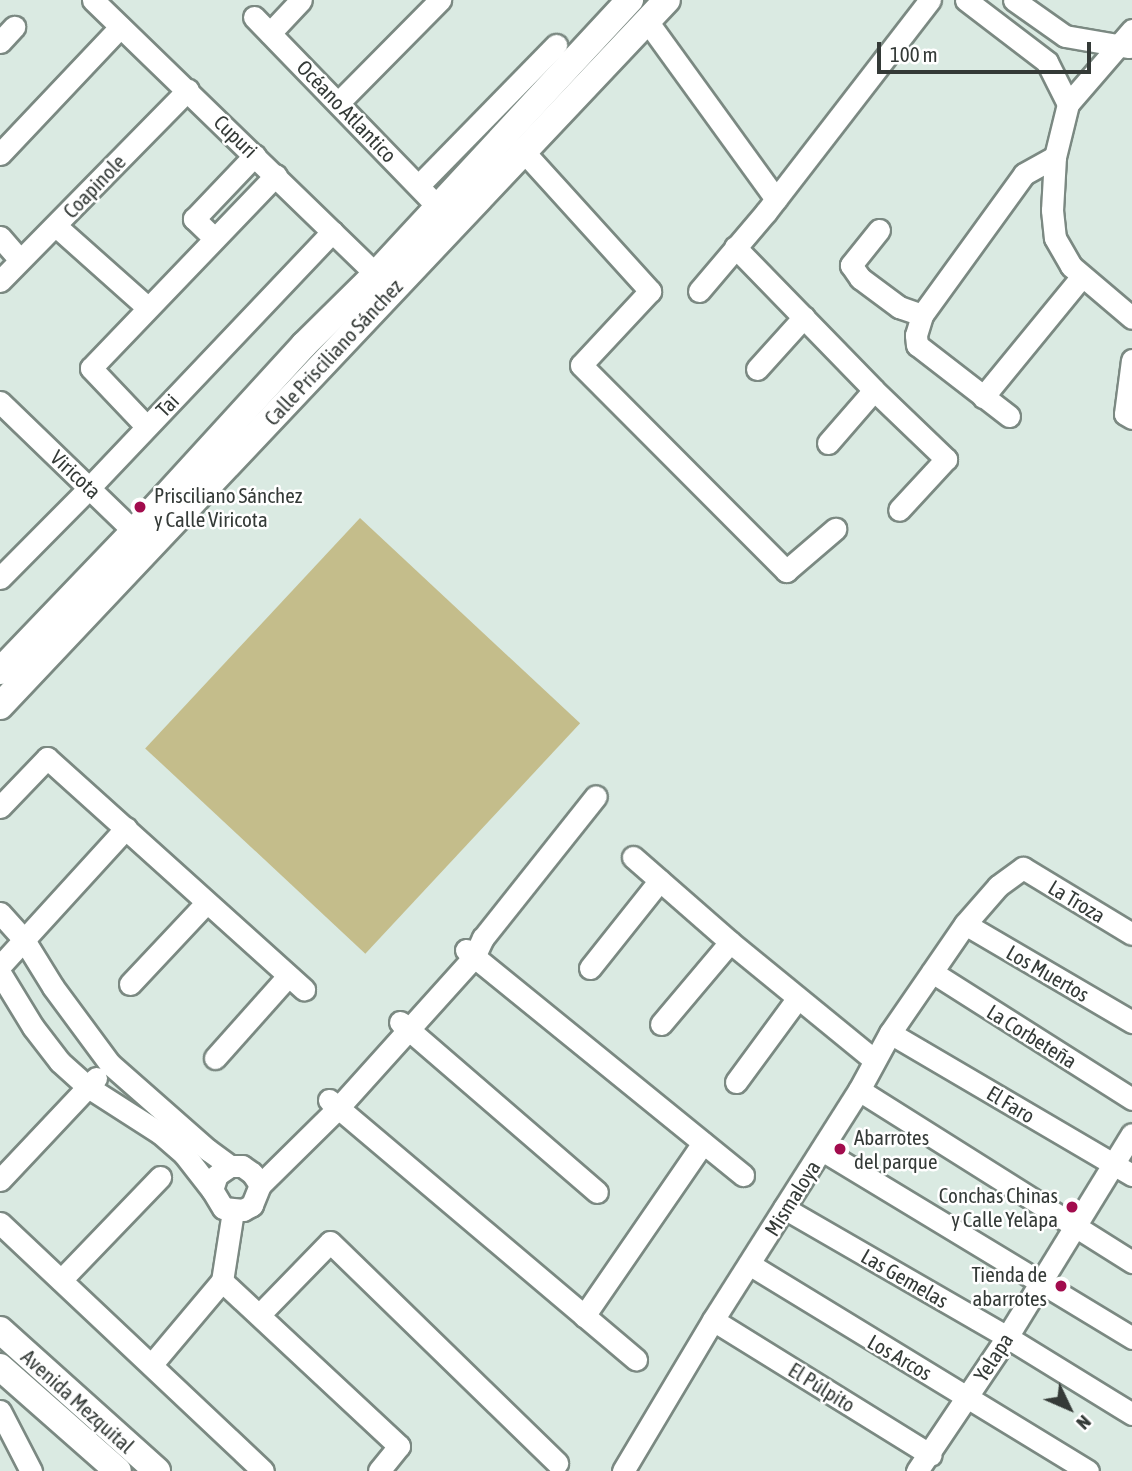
<!DOCTYPE html>
<html>
<head>
<meta charset="utf-8">
<style>
  body { margin:0 }
  #map { position:relative; width:1132px; height:1471px; overflow:hidden; background:#daeae2; font-family:"Asap Condensed",sans-serif }
  div>[style] { position:absolute }
  .green>* { inset:0; background:#c4bd8b; transform-origin:0 0 }
  .roads { filter:drop-shadow(2px 0 #7b8982) drop-shadow(-2px 0 #7b8982) drop-shadow(0 2px #7b8982) drop-shadow(0 -2px #7b8982) }
  .minor>* { height:21px; margin:-10.5px; padding:0 10.5px; transform-origin:10.5px; border-radius:10.5px; background:#fff }
  .major>* { height:26px; margin:-13px; padding:0 13px; transform-origin:13px; border-radius:13px; background:#fff }
  .dots>* { width:19px; height:19px; translate:-50% -50%; box-sizing:border-box; border:4px solid #fff; border-radius:50% }
  span { translate:-50% -50%; white-space:nowrap; text-align:center; line-height:1.15; -webkit-text-stroke:5px #fff; paint-order:stroke }
  .street-label { font-size:21px; color:#343a37 }
  .poi-label { font-size:21px; color:#343a37 }
  .left { translate:0 -50%; text-align:left }
  .right { translate:-100% -50%; text-align:right }
  .north { position:absolute; left:1034px; top:1373px; width:70px; height:70px; -webkit-text-stroke:5px #fff; paint-order:stroke; rotate:134deg; font-size:19px; font-weight:700; line-height:28px; text-align:center; color:#343a37 }
  .north::after { content:''; display:block; margin:auto; width:24px; height:32px; background:#343a37; clip-path:polygon(50% 0,100% 100%,50% 72%,0 100%) }
  .scale { position:absolute; left:877px; top:42px; width:214px; height:32px; box-sizing:border-box; border:4px solid #343a37; border-top:0; padding-left:9px; font-size:21px; line-height:24px; white-space:nowrap; color:#343a37; -webkit-text-stroke:5px #fff; paint-order:stroke }
</style>
</head>
<body>
<div id="map">
  <div class="green">
    <i style="left:360px;top:518px;width:301px;height:315px;rotate:43deg"></i>
  </div>
  <div class="roads">
    <div class="minor">
      <i style="left:93px;top:0;width:394px;rotate:44.1deg"></i>
      <i style="left:966px;top:0;width:102px;rotate:37.4deg"></i>
      <i style="left:1047px;top:62px;width:47px;rotate:63.4deg"></i>
      <i style="left:1014px;top:0;width:62px;rotate:35.2deg"></i>
      <i style="left:1065px;top:36px;width:65px;rotate:9.8deg"></i>
      <i style="left:254px;top:17px;width:264px;rotate:45.9deg"></i>
      <i style="left:647px;top:21px;width:220px;rotate:54.1deg"></i>
      <i style="left:1132px;top:30px;width:98px;rotate:130.9deg"></i>
      <i style="left:1068px;top:104px;width:55px;rotate:103.8deg"></i>
      <i style="left:1055px;top:157px;width:53px;rotate:93.2deg"></i>
      <i style="left:1052px;top:210px;width:28px;rotate:84deg"></i>
      <i style="left:1055px;top:238px;width:32px;rotate:60deg"></i>
      <i style="left:1071px;top:266px;width:80px;rotate:40.4deg"></i>
      <i style="left:270px;top:33px;width:45px;rotate:-46.8deg"></i>
      <i style="left:0;top:42px;width:21px;rotate:-47deg"></i>
      <i style="left:339px;top:102px;width:144px;rotate:-45.3deg"></i>
      <i style="left:524px;top:152px;width:188px;rotate:47.8deg"></i>
      <i style="left:650px;top:291px;width:101px;rotate:133deg"></i>
      <i style="left:581px;top:365px;width:291px;rotate:45.1deg"></i>
      <i style="left:786px;top:571px;width:65px;rotate:-40.6deg"></i>
      <i style="left:0;top:154px;width:175px;rotate:-46.6deg"></i>
      <i style="left:419px;top:185px;width:196px;rotate:-45.6deg"></i>
      <i style="left:56px;top:226px;width:122px;rotate:41.7deg"></i>
      <i style="left:879px;top:230px;width:45px;rotate:128.7deg"></i>
      <i style="left:851px;top:265px;width:16px;rotate:55deg"></i>
      <i style="left:860px;top:278px;width:49px;rotate:36.6deg"></i>
      <i style="left:899px;top:307px;width:24px;rotate:19deg"></i>
      <i style="left:0;top:237px;width:30px;rotate:49deg"></i>
      <i style="left:214px;top:238px;width:28px;rotate:-136deg"></i>
      <i style="left:194px;top:219px;width:88px;rotate:-46.4deg"></i>
      <i style="left:735px;top:247px;width:199px;rotate:45.8deg"></i>
      <i style="left:874px;top:390px;width:100px;rotate:43.8deg"></i>
      <i style="left:946px;top:459px;width:69px;rotate:132.7deg"></i>
      <i style="left:0;top:281px;width:268px;rotate:-45.5deg"></i>
      <i style="left:699px;top:291px;width:104px;rotate:-49.7deg"></i>
      <i style="left:766px;top:212px;width:268px;rotate:-52.3deg"></i>
      <i style="left:1132px;top:360px;width:54px;rotate:97.4deg"></i>
      <i style="left:1125px;top:414px;width:8px;rotate:30deg"></i>
      <i style="left:757px;top:369px;width:70px;rotate:-47.9deg"></i>
      <i style="left:983px;top:397px;width:156px;rotate:-50.7deg"></i>
      <i style="left:0;top:402px;width:200px;rotate:44deg"></i>
      <i style="left:1009px;top:416px;width:116px;rotate:-142.3deg"></i>
      <i style="left:917px;top:345px;width:10px;rotate:-96deg"></i>
      <i style="left:916px;top:335px;width:21px;rotate:-73deg"></i>
      <i style="left:922px;top:315px;width:174px;rotate:-54.1deg"></i>
      <i style="left:1024px;top:174px;width:35px;rotate:-29deg"></i>
      <i style="left:146px;top:426px;width:80px;rotate:-133.5deg"></i>
      <i style="left:91px;top:368px;width:267px;rotate:-46.2deg"></i>
      <i style="left:828px;top:443px;width:70px;rotate:-49deg"></i>
      <i style="left:0;top:578px;width:128px;rotate:-45.3deg"></i>
      <i style="left:90px;top:487px;width:352px;rotate:-46.5deg"></i>
      <i style="left:0;top:807px;width:68px;rotate:-46.2deg"></i>
      <i style="left:47px;top:758px;width:346px;rotate:42deg"></i>
      <i style="left:633px;top:857px;width:129px;rotate:41.2deg"></i>
      <i style="left:730px;top:942px;width:186px;rotate:39.3deg"></i>
      <i style="left:0;top:913px;width:36px;rotate:48deg"></i>
      <i style="left:24px;top:940px;width:55px;rotate:58.3deg"></i>
      <i style="left:53px;top:987px;width:96px;rotate:53.5deg"></i>
      <i style="left:110px;top:1064px;width:130px;rotate:41.3deg"></i>
      <i style="left:208px;top:1150px;width:27px;rotate:36deg"></i>
      <i style="left:230px;top:1166px;width:12px"></i>
      <i style="left:242px;top:1166px;width:12px;rotate:35deg"></i>
      <i style="left:252px;top:1173px;width:14px;rotate:56deg"></i>
      <i style="left:260px;top:1185px;width:22px;rotate:112deg"></i>
      <i style="left:252px;top:1205px;width:10px;rotate:151deg"></i>
      <i style="left:243px;top:1210px;width:20px;rotate:-174deg"></i>
      <i style="left:223px;top:1208px;width:21px;rotate:-121deg"></i>
      <i style="left:212px;top:1190px;width:16px;rotate:-72deg"></i>
      <i style="left:217px;top:1175px;width:16px;rotate:-35deg"></i>
      <i style="left:965px;top:924px;width:194px;rotate:30.4deg"></i>
      <i style="left:466px;top:950px;width:357px;rotate:39.1deg"></i>
      <i style="left:0;top:966px;width:187px;rotate:-47.6deg"></i>
      <i style="left:590px;top:968px;width:112px;rotate:-51.5deg"></i>
      <i style="left:932px;top:972px;width:237px;rotate:32.4deg"></i>
      <i style="left:0;top:973px;width:63px;rotate:58.6deg"></i>
      <i style="left:33px;top:1027px;width:44px;rotate:52.4deg"></i>
      <i style="left:60px;top:1062px;width:38px;rotate:42deg"></i>
      <i style="left:88px;top:1087px;width:85px;rotate:32.6deg"></i>
      <i style="left:160px;top:1133px;width:32px;rotate:41deg"></i>
      <i style="left:184px;top:1154px;width:46px;rotate:52.1deg"></i>
      <i style="left:130px;top:984px;width:111px;rotate:-46.8deg"></i>
      <i style="left:400px;top:1022px;width:260px;rotate:40.8deg"></i>
      <i style="left:661px;top:1024px;width:107px;rotate:-49.9deg"></i>
      <i style="left:890px;top:1033px;width:281px;rotate:30.4deg"></i>
      <i style="left:215px;top:1058px;width:110px;rotate:-48.3deg"></i>
      <i style="left:736px;top:1082px;width:103px;rotate:-53.7deg"></i>
      <i style="left:859px;top:1090px;width:323px;rotate:32.2deg"></i>
      <i style="left:329px;top:1100px;width:402px;rotate:40.2deg"></i>
      <i style="left:822px;top:1150px;width:363px;rotate:31.2deg"></i>
      <i style="left:0;top:1180px;width:140px;rotate:-46.7deg"></i>
      <i style="left:260px;top:1185px;width:110px;rotate:-44.6deg"></i>
      <i style="left:338px;top:1108px;width:203px;rotate:-48deg"></i>
      <i style="left:474px;top:957px;width:21px;rotate:-65deg"></i>
      <i style="left:483px;top:938px;width:181px;rotate:-51.5deg"></i>
      <i style="left:784px;top:1208px;width:258px;rotate:30deg"></i>
      <i style="left:1007px;top:1337px;width:147px;rotate:31.6deg"></i>
      <i style="left:233px;top:1211px;width:71px;rotate:98.9deg"></i>
      <i style="left:222px;top:1281px;width:242px;rotate:43deg"></i>
      <i style="left:399px;top:1446px;width:32px;rotate:129deg"></i>
      <i style="left:0;top:1223px;width:361px;rotate:43.3deg"></i>
      <i style="left:749px;top:1264px;width:397px;rotate:31.4deg"></i>
      <i style="left:61px;top:1280px;width:143px;rotate:-46.1deg"></i>
      <i style="left:260px;top:1314px;width:100px;rotate:-45.8deg"></i>
      <i style="left:330px;top:1242px;width:317px;rotate:44.2deg"></i>
      <i style="left:584px;top:1316px;width:210px;rotate:-55.5deg"></i>
      <i style="left:713px;top:1320px;width:256px;rotate:31.8deg"></i>
      <i style="left:152px;top:1364px;width:109px;rotate:-49.9deg"></i>
      <i style="left:0;top:1411px;width:68px;rotate:62.7deg"></i>
      <i style="left:623px;top:1471px;width:176px;rotate:-59.2deg"></i>
      <i style="left:713px;top:1320px;width:272px;rotate:-57.6deg"></i>
      <i style="left:859px;top:1090px;width:65px;rotate:-61.5deg"></i>
      <i style="left:890px;top:1033px;width:132px;rotate:-55.5deg"></i>
      <i style="left:965px;top:924px;width:50px;rotate:-49deg"></i>
      <i style="left:998px;top:886px;width:31px;rotate:-36deg"></i>
      <i style="left:1023px;top:868px;width:127px;rotate:31.2deg"></i>
      <i style="left:917px;top:1471px;width:161px;rotate:-56.1deg"></i>
      <i style="left:1007px;top:1337px;width:238px;rotate:-58.4deg"></i>
    </div>
    <div class="major">
      <i style="left:0;top:671px;width:195px;rotate:-46.2deg"></i>
      <i style="left:135px;top:530px;width:251px;rotate:-47.6deg"></i>
      <i style="left:304px;top:345px;width:101px;rotate:-44.6deg"></i>
      <i style="left:376px;top:274px;width:374px;rotate:-47.2deg"></i>
      <i style="left:0;top:706px;width:971px;rotate:-46.63deg"></i>
      <i style="left:0;top:1330px;width:211px;rotate:41.9deg"></i>
      <i style="left:0;top:1367px;width:157px;rotate:41.4deg"></i>
    </div>
  </div>
  <div class="dots">
    <i style="left:140px;top:507px;background:#a20c4d"></i>
    <i style="left:840px;top:1149px;background:#a20c4d"></i>
    <i style="left:1072px;top:1207px;background:#a20c4d"></i>
    <i style="left:1061px;top:1286px;background:#a20c4d"></i>
  </div>
  <div class="street-label">
    <span style="left:347px;top:111px;rotate:46deg">Océano Atlantico</span>
    <span style="left:236px;top:136px;rotate:44deg">Cupuri</span>
    <span style="left:94px;top:186px;rotate:-46deg">Coapinole</span>
    <span style="left:333px;top:352px;rotate:-47deg">Calle Prisciliano Sánchez</span>
    <span style="left:167px;top:405px;rotate:-46deg">Tai</span>
    <span style="left:76px;top:474px;rotate:43deg">Viricota</span>
    <span style="left:1077px;top:901px;rotate:31deg">La Troza</span>
    <span style="left:1048px;top:973px;rotate:30deg">Los Muertos</span>
    <span style="left:1032px;top:1036px;rotate:32deg">La Corbeteña</span>
    <span style="left:1011px;top:1104px;rotate:31deg">El Faro</span>
    <span style="left:792px;top:1198px;rotate:-58deg">Mismaloya</span>
    <span style="left:905px;top:1278px;rotate:30deg">Las Gemelas</span>
    <span style="left:900px;top:1357px;rotate:30deg">Los Arcos</span>
    <span style="left:993px;top:1357px;rotate:-57deg">Yelapa</span>
    <span style="left:822px;top:1387px;rotate:32deg">El Púlpito</span>
    <span style="left:78px;top:1401px;rotate:42deg">Avenida Mezquital</span>
  </div>
  <div class="poi-label">
    <span class="left" style="left:154px;top:507px">Prisciliano Sánchez<br>y Calle Viricota</span>
    <span class="left" style="left:854px;top:1149px">Abarrotes<br>del parque</span>
    <span class="right" style="left:1058px;top:1207px">Conchas Chinas<br>y Calle Yelapa</span>
    <span class="right" style="left:1047px;top:1286px">Tienda de<br>abarrotes</span>
  </div>
  <div class="north">N</div>
  <div class="scale">100 m</div>
</div>
</body>
</html>
